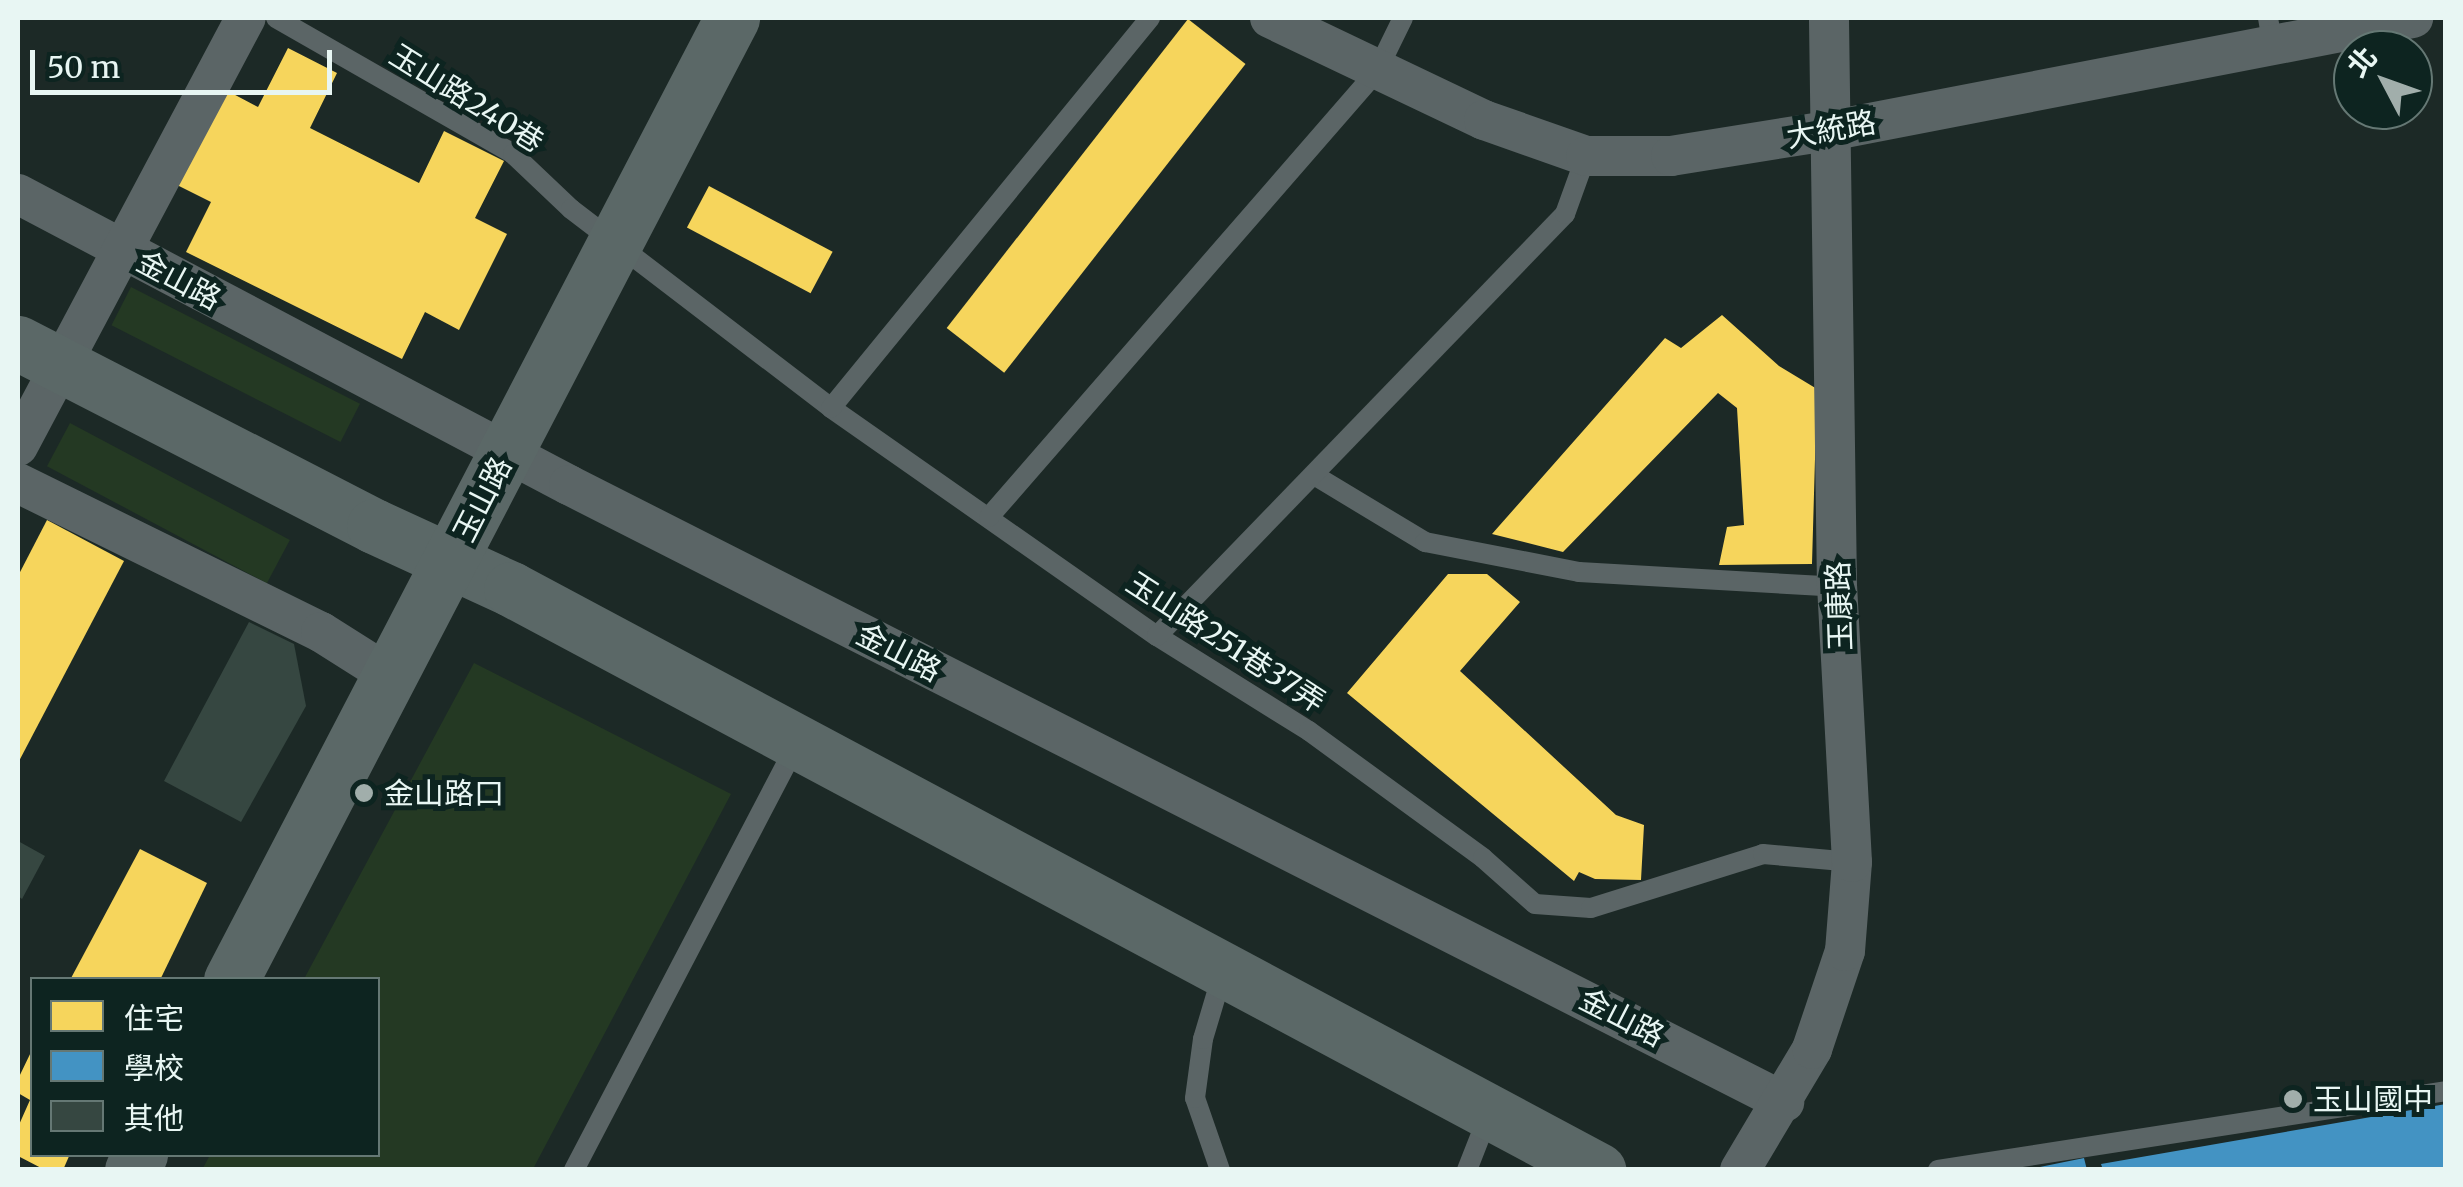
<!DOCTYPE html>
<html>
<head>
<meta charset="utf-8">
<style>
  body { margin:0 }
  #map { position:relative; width:2463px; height:1187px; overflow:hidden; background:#1c2926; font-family:Merriweather,"Noto Sans TC",serif }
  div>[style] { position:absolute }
  .green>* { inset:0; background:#243923; transform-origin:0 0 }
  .homes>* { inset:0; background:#f6d55c; transform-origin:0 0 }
  .schools>* { inset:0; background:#4393c3 }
  .building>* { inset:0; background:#364741 }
  .lane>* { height:20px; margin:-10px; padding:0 10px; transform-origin:10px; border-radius:10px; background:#5b6566 }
  .street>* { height:40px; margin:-20px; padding:0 20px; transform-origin:20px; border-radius:20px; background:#5b6566 }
  .secondary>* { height:55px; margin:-27.5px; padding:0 27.5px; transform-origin:27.5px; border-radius:27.5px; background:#5b6867 }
  .dots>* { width:28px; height:28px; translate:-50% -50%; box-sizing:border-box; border:5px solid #0d2420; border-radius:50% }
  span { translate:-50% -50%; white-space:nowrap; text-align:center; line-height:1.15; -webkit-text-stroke:10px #0d2420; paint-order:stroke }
  .street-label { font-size:30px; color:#e8f6f3 }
  .poi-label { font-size:30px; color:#e8f6f3 }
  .left { translate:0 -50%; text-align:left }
  .frame { position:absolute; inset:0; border:20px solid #e8f6f3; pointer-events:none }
  .legend { position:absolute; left:30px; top:977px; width:350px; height:180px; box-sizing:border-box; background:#0d2420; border:2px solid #657874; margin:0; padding:12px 18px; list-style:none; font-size:30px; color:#e8f6f3 }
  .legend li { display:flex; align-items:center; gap:20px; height:50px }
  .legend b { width:50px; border:2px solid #657874 }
  .north { position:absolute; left:2333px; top:30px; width:100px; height:100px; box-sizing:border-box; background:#0d2420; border:2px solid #657874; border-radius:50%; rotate:311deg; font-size:28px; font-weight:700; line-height:40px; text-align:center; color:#e8f6f3 }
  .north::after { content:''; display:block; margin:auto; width:35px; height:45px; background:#a1aeab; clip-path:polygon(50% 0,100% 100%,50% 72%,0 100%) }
  .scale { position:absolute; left:30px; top:50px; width:302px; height:45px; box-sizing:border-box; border:5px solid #e8f6f3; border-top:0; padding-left:12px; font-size:30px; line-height:35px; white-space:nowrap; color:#e8f6f3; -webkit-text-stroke:8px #0d2420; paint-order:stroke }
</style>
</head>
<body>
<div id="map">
  <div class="green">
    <i style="left:131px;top:287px;width:257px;height:43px;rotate:27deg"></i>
    <i style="left:70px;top:423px;width:249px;height:49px;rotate:28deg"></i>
    <i style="clip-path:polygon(474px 663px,731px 794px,533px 1169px,206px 1169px,203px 1168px,210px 1155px,378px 1154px,378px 980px,304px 979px)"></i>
  </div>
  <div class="homes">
    <i style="left:1188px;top:19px;width:73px;height:392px;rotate:38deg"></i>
    <i style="clip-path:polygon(288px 48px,337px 73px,310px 128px,419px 183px,444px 131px,504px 161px,475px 218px,507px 234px,459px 330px,425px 312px,402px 359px,186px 252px,211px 202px,173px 183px,222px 88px,258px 107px)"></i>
    <i style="left:709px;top:186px;width:140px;height:47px;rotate:28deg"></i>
    <i style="clip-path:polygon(1722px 315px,1779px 366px,1817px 389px,1812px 564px,1719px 565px,1727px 527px,1744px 525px,1737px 408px,1718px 393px,1563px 552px,1492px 534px,1665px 338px,1681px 348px)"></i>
    <i style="clip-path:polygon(47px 520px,124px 561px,18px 763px,18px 576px)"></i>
    <i style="clip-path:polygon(1448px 574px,1487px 574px,1520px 602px,1460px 671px,1616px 815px,1644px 825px,1641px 880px,1595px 879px,1579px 872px,1574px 881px,1347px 693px)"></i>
    <i style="clip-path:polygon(140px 849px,207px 883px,160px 980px,70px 980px)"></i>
    <i style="clip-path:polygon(32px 1050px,32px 1154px,70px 1154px,63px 1170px,45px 1170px,18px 1156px,18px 1127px,30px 1100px,18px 1093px,18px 1079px)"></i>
  </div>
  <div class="schools">
    <i style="clip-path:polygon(2446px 1104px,2446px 1170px,2103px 1170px,2101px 1164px)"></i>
    <i style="clip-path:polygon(2084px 1158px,2087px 1170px,2035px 1170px,2035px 1168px)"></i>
  </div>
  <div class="building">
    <i style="clip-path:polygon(249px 622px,294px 644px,306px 706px,241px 822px,164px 781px)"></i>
    <i style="clip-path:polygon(18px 841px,45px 856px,22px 899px,18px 896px)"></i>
  </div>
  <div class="lane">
    <i style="left:276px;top:18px;width:273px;rotate:29.8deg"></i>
    <i style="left:513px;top:154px;width:80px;rotate:43.5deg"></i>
    <i style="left:571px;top:209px;width:327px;rotate:37.4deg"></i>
    <i style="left:831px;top:408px;width:398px;rotate:35deg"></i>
    <i style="left:1157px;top:636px;width:179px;rotate:32deg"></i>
    <i style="left:1309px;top:731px;width:215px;rotate:36.1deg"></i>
    <i style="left:1483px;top:858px;width:69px;rotate:41.5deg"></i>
    <i style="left:1535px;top:904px;width:56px;rotate:4.1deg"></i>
    <i style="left:1591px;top:908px;width:180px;rotate:-17.4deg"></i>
    <i style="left:1763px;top:854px;width:89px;rotate:5.1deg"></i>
    <i style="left:2268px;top:18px;width:27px;rotate:80deg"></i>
    <i style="left:831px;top:408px;width:504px;rotate:-50.72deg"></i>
    <i style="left:1314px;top:475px;width:130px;rotate:31.1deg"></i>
    <i style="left:1425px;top:542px;width:157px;rotate:11deg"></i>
    <i style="left:1579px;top:572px;width:258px;rotate:3.3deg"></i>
    <i style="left:989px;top:517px;width:591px;rotate:-48.98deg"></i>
    <i style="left:1377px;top:71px;width:59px;rotate:-63.9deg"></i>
    <i style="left:1157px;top:636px;width:587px;rotate:-45.97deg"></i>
    <i style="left:1565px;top:214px;width:62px;rotate:-70.1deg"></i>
    <i style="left:574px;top:1170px;width:479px;rotate:-62.4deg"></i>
    <i style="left:1220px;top:1170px;width:76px;rotate:-109.1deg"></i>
    <i style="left:1195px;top:1098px;width:60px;rotate:-82.3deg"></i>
    <i style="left:1203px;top:1039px;width:70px;rotate:-73.4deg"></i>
    <i style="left:1467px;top:1170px;width:60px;rotate:-68.6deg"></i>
    <i style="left:1938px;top:1170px;width:514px;rotate:-8.84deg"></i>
  </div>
  <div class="street">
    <i style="left:1270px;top:18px;width:237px;rotate:25.5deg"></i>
    <i style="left:1484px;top:120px;width:108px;rotate:19.4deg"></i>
    <i style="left:1586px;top:156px;width:85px"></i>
    <i style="left:1671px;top:156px;width:165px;rotate:-9.1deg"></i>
    <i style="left:1834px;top:130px;width:590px;rotate:-10.95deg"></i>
    <i style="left:18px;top:194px;width:623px;rotate:27.84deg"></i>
    <i style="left:569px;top:485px;width:1363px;rotate:26.92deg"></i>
    <i style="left:18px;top:446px;width:485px;rotate:-62deg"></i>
    <i style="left:18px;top:483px;width:338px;rotate:26.2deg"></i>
    <i style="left:321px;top:632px;width:80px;rotate:32.3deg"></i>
    <i style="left:1740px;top:1170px;width:141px;rotate:-59.2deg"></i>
    <i style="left:1812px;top:1049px;width:103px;rotate:-71.4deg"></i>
    <i style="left:1845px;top:951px;width:89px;rotate:-85.5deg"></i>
    <i style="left:1852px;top:862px;width:275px;rotate:-93.1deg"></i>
    <i style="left:1837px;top:587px;width:569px;rotate:-90.81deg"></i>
  </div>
  <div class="secondary">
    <i style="left:18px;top:343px;width:400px;rotate:27.2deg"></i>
    <i style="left:374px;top:526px;width:151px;rotate:24.7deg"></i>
    <i style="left:511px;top:589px;width:1233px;rotate:28.12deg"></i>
    <i style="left:231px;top:980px;width:1085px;rotate:-62.49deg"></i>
    <i style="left:132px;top:1170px;width:18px;rotate:-63deg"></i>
  </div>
  <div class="dots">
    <i style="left:364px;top:793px;background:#a1aeab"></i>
    <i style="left:2293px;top:1099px;background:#a1aeab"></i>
  </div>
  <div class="street-label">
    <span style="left:467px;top:98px;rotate:32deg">玉山路240巷</span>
    <span style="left:1831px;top:129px;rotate:-10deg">大統路</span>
    <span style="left:179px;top:280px;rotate:28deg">金山路</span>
    <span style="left:482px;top:499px;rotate:-63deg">玉山路</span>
    <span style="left:1839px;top:606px;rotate:-92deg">玉康路</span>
    <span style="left:1226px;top:642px;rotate:33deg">玉山路251巷37弄</span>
    <span style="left:899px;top:652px;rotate:27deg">金山路</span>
    <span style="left:1622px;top:1017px;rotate:27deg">金山路</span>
  </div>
  <div class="poi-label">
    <span class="left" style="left:384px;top:793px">金山路口</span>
    <span class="left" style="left:2313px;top:1099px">玉山國中</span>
  </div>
  <div class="frame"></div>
  <ul class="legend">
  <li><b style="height:28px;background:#f6d55c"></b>住宅</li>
  <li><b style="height:28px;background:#4393c3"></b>學校</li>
  <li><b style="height:28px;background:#364741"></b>其他</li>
  </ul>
  <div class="north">北</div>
  <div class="scale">50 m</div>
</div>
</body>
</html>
